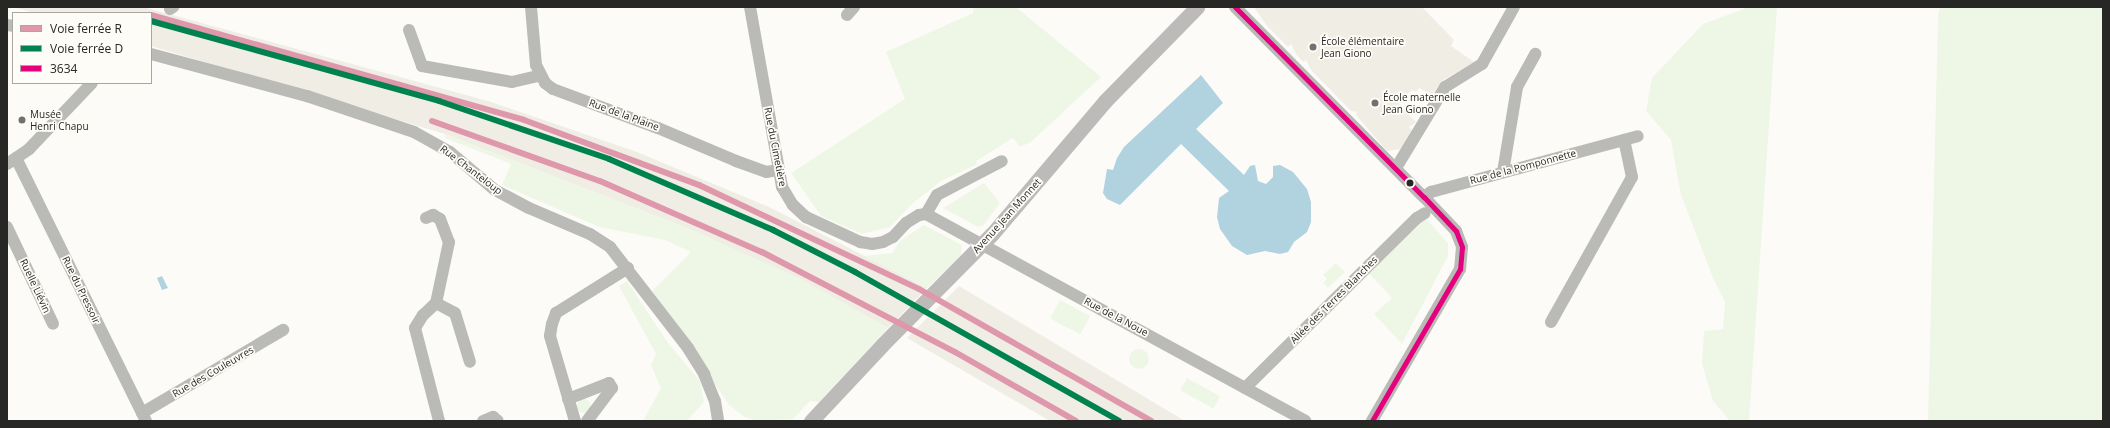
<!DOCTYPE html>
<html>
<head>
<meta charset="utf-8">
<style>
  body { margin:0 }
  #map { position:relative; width:2110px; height:428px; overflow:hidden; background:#fcfbf8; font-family:"Open Sans",sans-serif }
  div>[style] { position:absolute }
  .built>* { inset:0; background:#f0ede4 }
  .green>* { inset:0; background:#eef7e6; transform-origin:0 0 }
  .round { border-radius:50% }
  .water>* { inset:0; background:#b1d2df }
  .minor>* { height:12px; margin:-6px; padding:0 6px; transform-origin:6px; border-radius:6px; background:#babab7 }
  .major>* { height:15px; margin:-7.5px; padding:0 7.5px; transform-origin:7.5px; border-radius:7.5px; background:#bcbbba }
  .bus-1>* { height:5px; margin:-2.5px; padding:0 2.5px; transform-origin:2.5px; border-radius:2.5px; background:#e5007d }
  .rail-1>* { height:6px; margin:-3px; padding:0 3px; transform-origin:3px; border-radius:3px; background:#df98ab }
  .rail-2>* { height:6px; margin:-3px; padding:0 3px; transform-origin:3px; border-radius:3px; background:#00824e }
  .dots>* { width:11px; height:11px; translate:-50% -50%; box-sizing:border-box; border:2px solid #fefcf6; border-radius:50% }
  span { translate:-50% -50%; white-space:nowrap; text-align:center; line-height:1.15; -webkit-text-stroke:3.5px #fefcf6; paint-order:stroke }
  .poi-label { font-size:10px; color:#272725 }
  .left { translate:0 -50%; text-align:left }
  .street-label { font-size:10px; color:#272725 }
  .frame { position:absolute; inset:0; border:8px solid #272725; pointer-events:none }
  .legend { position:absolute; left:12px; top:12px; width:140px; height:72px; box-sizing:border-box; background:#fefcf6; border:1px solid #a8a7a2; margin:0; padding:5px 7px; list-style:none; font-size:12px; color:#272725 }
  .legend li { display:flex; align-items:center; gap:8px; height:20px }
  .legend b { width:20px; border:1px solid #a8a7a2 }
</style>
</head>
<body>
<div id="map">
  <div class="built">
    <i style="clip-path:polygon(13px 7px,143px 7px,488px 101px,637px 152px,769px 207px,927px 288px,888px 328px,800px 279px,687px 228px,445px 134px,151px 46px,151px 13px,34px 13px)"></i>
    <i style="clip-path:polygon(1257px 7px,1422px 7px,1454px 40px,1451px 46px,1474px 62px,1443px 80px,1432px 95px,1419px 88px,1416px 92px,1412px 90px,1399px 102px,1400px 106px,1416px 122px,1409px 127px,1412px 130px,1401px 149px,1387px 151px,1356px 115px,1357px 112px,1351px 111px,1311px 70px,1306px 60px,1303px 62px,1296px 54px,1291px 44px,1288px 47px,1267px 26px,1255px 9px)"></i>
    <i style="clip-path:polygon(959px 286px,1185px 421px,1050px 421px,907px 338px)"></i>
  </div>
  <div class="green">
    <i style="clip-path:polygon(973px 7px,1016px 7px,1101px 77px,1031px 142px,1020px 147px,1013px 138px,976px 161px,978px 164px,941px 181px,913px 203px,890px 227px,862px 234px,821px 216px,791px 173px,905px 99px,886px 52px,973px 13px)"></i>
    <i style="clip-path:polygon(1749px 7px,1777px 7px,1749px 421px,1730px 421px,1713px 401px,1702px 364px,1704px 331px,1723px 329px,1725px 302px,1713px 278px,1681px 195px,1671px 140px,1646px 111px,1652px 78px,1703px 24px)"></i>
    <i style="clip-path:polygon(1940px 7px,2103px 7px,2103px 421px,1928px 421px,1938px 16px)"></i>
    <i style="clip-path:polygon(445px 134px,687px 228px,800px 279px,888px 328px,819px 402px,810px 401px,793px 419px,758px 421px,745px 417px,729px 405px,652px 291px,691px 252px,665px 240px,599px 227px,502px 185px,511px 164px,445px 138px)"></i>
    <i style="clip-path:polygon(984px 183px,1000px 203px,983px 226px,978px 227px,943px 208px)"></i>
    <i style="clip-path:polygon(1421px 218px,1428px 221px,1448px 243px,1448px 256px,1402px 344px,1374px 314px,1392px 298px,1366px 270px)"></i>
    <i style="clip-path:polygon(924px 225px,962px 245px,961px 257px,927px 288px,865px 256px,892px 253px,900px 241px)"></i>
    <i style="clip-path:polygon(1336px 263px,1345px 272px,1328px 288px,1323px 283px,1327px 279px,1323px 275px)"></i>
    <i style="clip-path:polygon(627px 281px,668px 343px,700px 381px,704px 402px,687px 421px,643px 421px,661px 388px,651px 365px,656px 354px,619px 286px)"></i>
    <i style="left:1060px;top:300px;width:34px;height:21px;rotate:28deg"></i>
    <i class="round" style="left:1129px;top:349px;width:20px;height:20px"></i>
    <i style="left:1187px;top:378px;width:38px;height:14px;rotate:29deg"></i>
    <i class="round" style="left:577px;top:399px;width:14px;height:14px"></i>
  </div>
  <div class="water">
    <i style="clip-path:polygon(1201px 75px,1223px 103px,1196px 129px,1244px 175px,1250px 166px,1255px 165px,1258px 181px,1266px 184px,1273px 177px,1273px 166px,1280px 165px,1293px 172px,1307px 189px,1311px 202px,1311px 222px,1307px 232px,1294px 242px,1288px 252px,1280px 254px,1265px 251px,1247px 255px,1232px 246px,1220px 229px,1217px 217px,1219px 198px,1229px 191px,1181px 144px,1120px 205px,1107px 199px,1103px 193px,1107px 169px,1113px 170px,1117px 158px,1124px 147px)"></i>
    <i style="clip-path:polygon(162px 276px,168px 288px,162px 290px,157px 278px)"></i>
  </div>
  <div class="minor">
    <i style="left:531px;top:7px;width:58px;rotate:85.1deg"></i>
    <i style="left:536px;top:65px;width:20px;rotate:63deg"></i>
    <i style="left:545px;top:83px;width:10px;rotate:37deg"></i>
    <i style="left:553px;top:89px;width:112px;rotate:20.4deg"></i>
    <i style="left:658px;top:128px;width:85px;rotate:22.9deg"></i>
    <i style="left:736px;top:161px;width:32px;rotate:20deg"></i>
    <i style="left:766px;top:172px;width:12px;rotate:-9deg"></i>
    <i style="left:750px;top:7px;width:183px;rotate:79.9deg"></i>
    <i style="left:782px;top:187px;width:21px;rotate:59deg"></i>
    <i style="left:793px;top:205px;width:18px;rotate:43deg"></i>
    <i style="left:806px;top:217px;width:60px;rotate:24.8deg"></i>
    <i style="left:860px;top:242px;width:12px;rotate:9deg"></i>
    <i style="left:872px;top:244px;width:11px;rotate:-10deg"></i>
    <i style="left:883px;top:242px;width:11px;rotate:-27deg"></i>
    <i style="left:893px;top:237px;width:19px;rotate:-47deg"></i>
    <i style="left:906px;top:223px;width:15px;rotate:-32deg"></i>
    <i style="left:919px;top:215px;width:7px;rotate:-8deg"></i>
    <i style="left:926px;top:214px;width:22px;rotate:-60deg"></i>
    <i style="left:937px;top:195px;width:73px;rotate:-27.6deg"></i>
    <i style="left:1235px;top:7px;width:268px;rotate:45.2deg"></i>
    <i style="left:1424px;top:197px;width:47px;rotate:46.7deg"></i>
    <i style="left:1456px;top:231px;width:17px;rotate:69deg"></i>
    <i style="left:1462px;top:247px;width:22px;rotate:95deg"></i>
    <i style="left:1460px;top:269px;width:176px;rotate:120.1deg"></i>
    <i style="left:170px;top:9px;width:4px;rotate:-34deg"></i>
    <i style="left:847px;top:15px;width:11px;rotate:-49deg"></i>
    <i style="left:7px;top:25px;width:6px;rotate:9deg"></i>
    <i style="left:409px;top:30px;width:38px;rotate:70deg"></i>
    <i style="left:422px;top:66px;width:91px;rotate:10.1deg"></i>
    <i style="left:512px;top:82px;width:28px;rotate:-13deg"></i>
    <i style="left:151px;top:54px;width:162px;rotate:15.1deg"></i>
    <i style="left:307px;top:96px;width:113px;rotate:18.6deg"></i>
    <i style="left:414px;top:132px;width:41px;rotate:29.1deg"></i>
    <i style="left:450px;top:152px;width:59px;rotate:40.2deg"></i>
    <i style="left:495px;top:190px;width:38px;rotate:28deg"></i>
    <i style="left:529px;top:208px;width:66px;rotate:23.1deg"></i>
    <i style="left:590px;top:234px;width:24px;rotate:33deg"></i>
    <i style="left:610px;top:247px;width:128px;rotate:52.3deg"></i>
    <i style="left:688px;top:348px;width:31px;rotate:58deg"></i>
    <i style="left:704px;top:374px;width:29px;rotate:68deg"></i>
    <i style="left:715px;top:401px;width:20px;rotate:81deg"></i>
    <i style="left:16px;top:158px;width:293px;rotate:63.7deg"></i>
    <i style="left:7px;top:164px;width:27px;rotate:-34deg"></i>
    <i style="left:29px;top:149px;width:91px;rotate:-46.3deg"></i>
    <i style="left:1396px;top:168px;width:95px;rotate:-58.8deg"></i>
    <i style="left:1445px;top:87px;width:44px;rotate:-31.9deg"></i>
    <i style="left:1482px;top:64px;width:65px;rotate:-60.7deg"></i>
    <i style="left:1503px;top:172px;width:86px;rotate:-80.6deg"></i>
    <i style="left:1517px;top:87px;width:38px;rotate:-61deg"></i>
    <i style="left:1424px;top:197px;width:9px;rotate:-36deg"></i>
    <i style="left:1431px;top:192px;width:214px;rotate:-15.1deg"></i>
    <i style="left:926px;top:214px;width:432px;rotate:28.6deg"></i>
    <i style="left:426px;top:218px;width:8px;rotate:-23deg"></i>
    <i style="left:433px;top:215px;width:8px;rotate:30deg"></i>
    <i style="left:440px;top:219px;width:25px;rotate:69deg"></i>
    <i style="left:449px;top:242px;width:62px;rotate:102deg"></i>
    <i style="left:436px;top:303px;width:18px;rotate:137deg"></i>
    <i style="left:423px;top:315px;width:15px;rotate:122deg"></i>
    <i style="left:415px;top:328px;width:96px;rotate:75.5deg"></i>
    <i style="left:7px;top:227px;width:107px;rotate:64.6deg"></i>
    <i style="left:436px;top:303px;width:21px;rotate:28deg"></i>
    <i style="left:455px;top:313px;width:51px;rotate:73deg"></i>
    <i style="left:1551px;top:322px;width:166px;rotate:-60.8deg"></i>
    <i style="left:1632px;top:177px;width:38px;rotate:-102deg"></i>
    <i style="left:1245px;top:388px;width:242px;rotate:-44.7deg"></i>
    <i style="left:1417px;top:218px;width:9px;rotate:-32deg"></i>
    <i style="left:568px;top:399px;width:44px;rotate:-21.3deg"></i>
    <i style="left:609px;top:383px;width:6px;rotate:59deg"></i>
    <i style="left:612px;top:388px;width:41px;rotate:127.1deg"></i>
    <i style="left:142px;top:413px;width:164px;rotate:-30.5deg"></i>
    <i style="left:483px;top:421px;width:11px;rotate:-22deg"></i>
    <i style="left:493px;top:417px;width:6px;rotate:39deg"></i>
    <i style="left:575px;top:421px;width:89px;rotate:-106.4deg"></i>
    <i style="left:550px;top:336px;width:12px;rotate:-81deg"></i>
    <i style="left:552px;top:324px;width:12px;rotate:-70deg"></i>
    <i style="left:556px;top:313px;width:85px;rotate:-32deg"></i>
  </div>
  <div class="major">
    <i style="left:811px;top:421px;width:104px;rotate:-46.9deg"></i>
    <i style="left:882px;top:345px;width:156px;rotate:-45.3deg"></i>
    <i style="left:992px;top:234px;width:175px;rotate:-49.6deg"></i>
    <i style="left:1105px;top:101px;width:132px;rotate:-45.6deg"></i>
  </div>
  <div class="bus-1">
    <i style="left:1235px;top:7px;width:268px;rotate:45.2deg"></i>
    <i style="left:1424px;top:197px;width:47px;rotate:46.7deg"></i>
    <i style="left:1456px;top:231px;width:17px;rotate:69deg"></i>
    <i style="left:1462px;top:247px;width:22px;rotate:95deg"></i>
    <i style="left:1460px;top:269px;width:176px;rotate:120.1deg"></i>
  </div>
  <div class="rail-1">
    <i style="left:151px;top:15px;width:387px;rotate:15.7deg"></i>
    <i style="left:524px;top:120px;width:187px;rotate:20.4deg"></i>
    <i style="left:699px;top:185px;width:243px;rotate:25.3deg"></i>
    <i style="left:919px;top:289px;width:267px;rotate:29.6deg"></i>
    <i style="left:432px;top:121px;width:178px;rotate:19.7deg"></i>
    <i style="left:600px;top:181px;width:177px;rotate:23.7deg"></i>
    <i style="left:762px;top:252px;width:217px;rotate:27.4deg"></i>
    <i style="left:955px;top:352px;width:139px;rotate:29.7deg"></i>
  </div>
  <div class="rail-2">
    <i style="left:151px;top:21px;width:299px;rotate:15.5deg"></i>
    <i style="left:439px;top:101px;width:180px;rotate:18.8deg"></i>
    <i style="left:609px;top:159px;width:179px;rotate:23.4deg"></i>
    <i style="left:773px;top:230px;width:92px;rotate:27.1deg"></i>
    <i style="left:855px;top:272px;width:303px;rotate:29.4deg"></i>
  </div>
  <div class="dots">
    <i style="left:1313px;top:47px;background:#72716f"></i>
    <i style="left:1375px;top:103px;background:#72716f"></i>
    <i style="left:22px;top:120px;background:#72716f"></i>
    <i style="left:1410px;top:183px;background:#272725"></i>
  </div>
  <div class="poi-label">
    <span class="left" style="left:1321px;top:47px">École élémentaire<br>Jean Giono</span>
    <span class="left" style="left:1383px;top:103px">École maternelle<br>Jean Giono</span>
    <span class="left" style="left:30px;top:120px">Musée<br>Henri Chapu</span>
  </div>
  <div class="street-label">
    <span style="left:624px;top:115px;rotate:20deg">Rue de la Plaine</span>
    <span style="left:775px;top:147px;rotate:79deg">Rue du Cimetière</span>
    <span style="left:1523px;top:167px;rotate:-15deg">Rue de la Pomponnette</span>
    <span style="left:471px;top:170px;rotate:37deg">Rue Chanteloup</span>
    <span style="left:1007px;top:216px;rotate:-48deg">Avenue Jean Monnet</span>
    <span style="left:35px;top:286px;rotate:65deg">Ruelle Liévin</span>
    <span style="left:81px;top:290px;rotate:64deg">Rue du Pressoir</span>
    <span style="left:1334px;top:300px;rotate:-45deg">Allée des Terres Blanches</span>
    <span style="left:1116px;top:317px;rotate:28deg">Rue de la Noue</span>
    <span style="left:213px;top:372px;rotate:-30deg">Rue des Couleuvres</span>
  </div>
  <div class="frame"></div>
  <ul class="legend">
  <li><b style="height:5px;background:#df98ab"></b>Voie ferrée R</li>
  <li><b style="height:5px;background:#00824e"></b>Voie ferrée D</li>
  <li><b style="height:5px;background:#e5007d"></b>3634</li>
  </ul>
</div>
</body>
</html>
